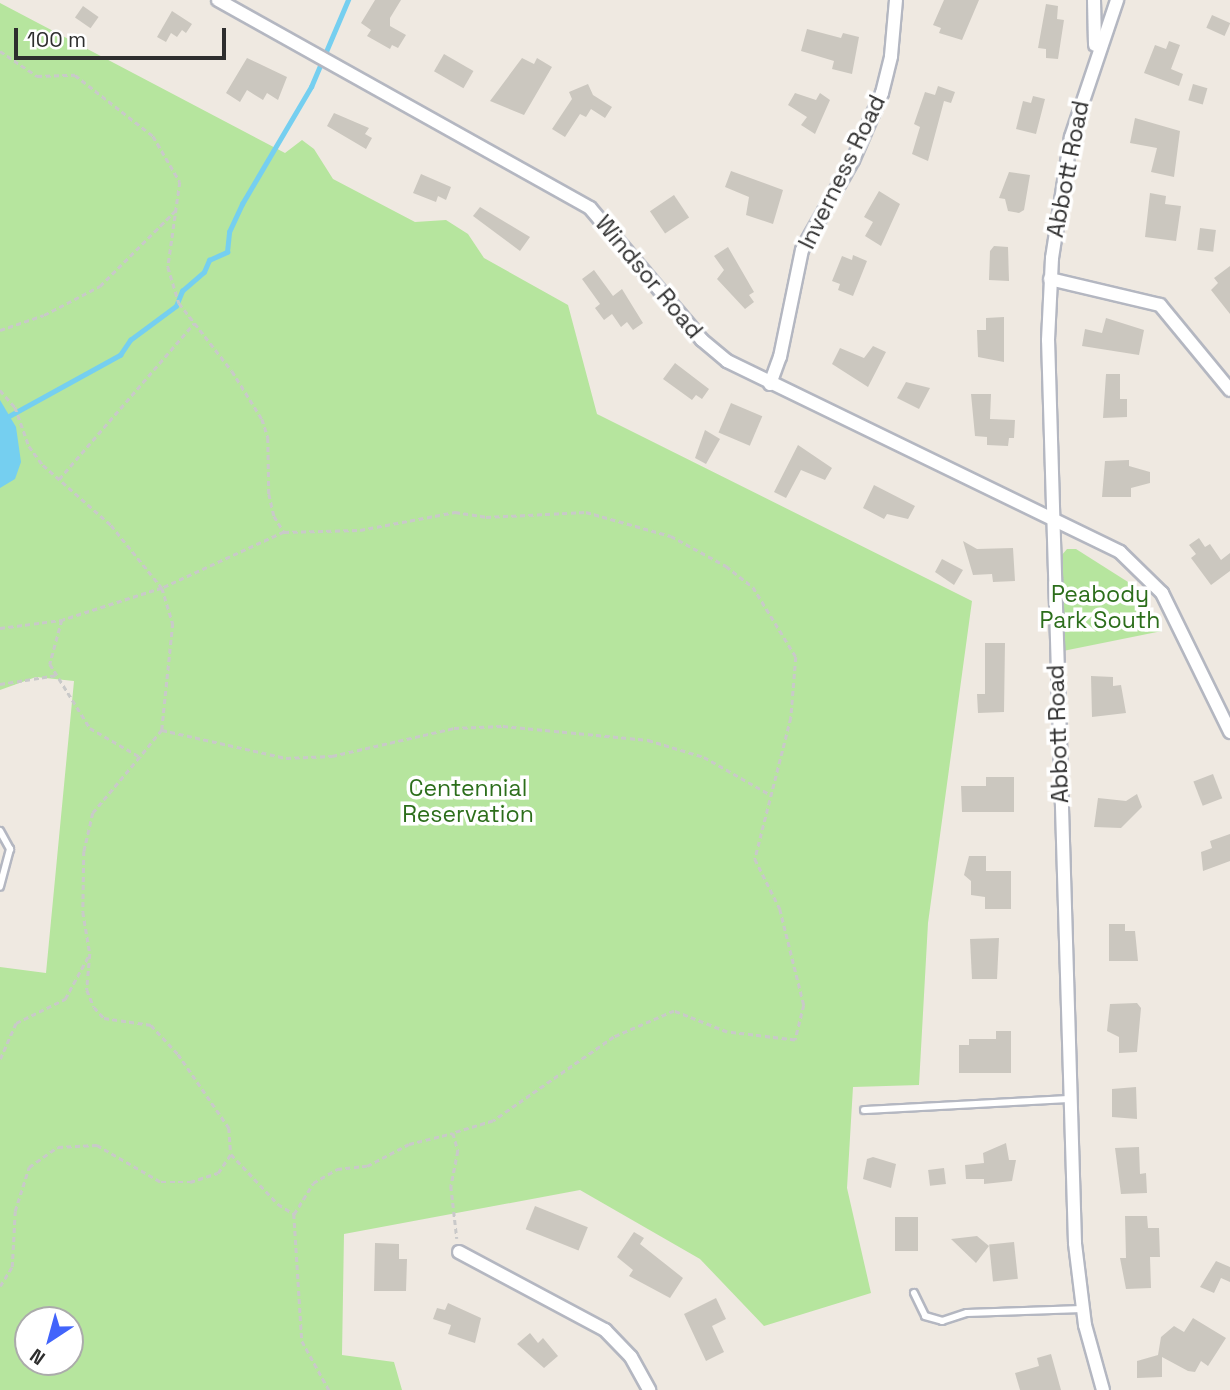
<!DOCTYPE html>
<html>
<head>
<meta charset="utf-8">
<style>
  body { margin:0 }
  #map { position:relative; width:1230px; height:1390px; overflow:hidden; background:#efe9e1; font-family:"Space Grotesk",sans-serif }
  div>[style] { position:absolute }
  .green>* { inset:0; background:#b6e59e }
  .water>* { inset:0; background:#75cff0 }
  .stream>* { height:4.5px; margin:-2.25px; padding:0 2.25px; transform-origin:2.25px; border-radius:2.25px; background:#75cff0 }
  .building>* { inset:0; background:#cbc7bf; transform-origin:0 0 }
  .path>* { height:2.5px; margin-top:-1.25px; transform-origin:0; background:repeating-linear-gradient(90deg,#c9c9c9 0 5px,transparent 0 8.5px) }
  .roads { filter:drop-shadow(2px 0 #b4b7c1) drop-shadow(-2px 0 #b4b7c1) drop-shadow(0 2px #b4b7c1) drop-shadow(0 -2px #b4b7c1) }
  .service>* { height:6px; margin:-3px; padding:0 3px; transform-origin:3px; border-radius:3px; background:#fff }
  .minor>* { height:12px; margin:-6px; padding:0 6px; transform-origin:6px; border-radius:6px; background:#fff }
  span { translate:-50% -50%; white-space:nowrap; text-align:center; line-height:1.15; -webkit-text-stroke:7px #fff; paint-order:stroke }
  .street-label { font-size:23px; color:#2e2e2e }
  .park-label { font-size:23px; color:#2c6e1b }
  .north { position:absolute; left:14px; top:1306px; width:70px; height:70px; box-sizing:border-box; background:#fff; border:2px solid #ababab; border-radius:50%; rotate:216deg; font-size:19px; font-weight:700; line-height:28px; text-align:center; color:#2e2e2e }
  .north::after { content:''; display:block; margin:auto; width:24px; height:32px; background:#4264fb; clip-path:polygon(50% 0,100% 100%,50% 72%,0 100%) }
  .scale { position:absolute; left:14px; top:28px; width:212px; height:32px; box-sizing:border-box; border:4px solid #2e2e2e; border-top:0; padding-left:9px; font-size:21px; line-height:24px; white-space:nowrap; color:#2e2e2e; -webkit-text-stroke:5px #fff; paint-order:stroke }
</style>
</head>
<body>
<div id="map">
  <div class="green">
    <i style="clip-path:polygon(evenodd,0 3px,285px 153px,302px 140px,314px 149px,333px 179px,415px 222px,446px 220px,468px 234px,484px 258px,568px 305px,597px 414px,972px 601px,928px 923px,919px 1085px,853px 1087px,847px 1188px,871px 1293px,764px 1326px,700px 1259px,580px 1190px,344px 1234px,342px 1355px,394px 1362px,402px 1390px,0 1390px,0 967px,46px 973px,74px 681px,36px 677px,0 690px,0 3px,28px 1320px,70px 1320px,70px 1362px,28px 1362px,28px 1320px)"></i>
    <i style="clip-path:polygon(1067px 549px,1076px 549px,1128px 582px,1162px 631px,1063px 651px,1061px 556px)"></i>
  </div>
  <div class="water">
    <i style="clip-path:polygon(0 400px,16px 427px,21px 462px,15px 479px,0 488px)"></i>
  </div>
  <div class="stream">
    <i style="left:9px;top:416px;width:127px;rotate:-28.8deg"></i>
    <i style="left:120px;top:355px;width:18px;rotate:-56deg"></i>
    <i style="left:130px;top:340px;width:57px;rotate:-36.5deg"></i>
    <i style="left:176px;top:306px;width:16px;rotate:-68deg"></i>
    <i style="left:182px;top:291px;width:29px;rotate:-41deg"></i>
    <i style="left:204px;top:272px;width:13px;rotate:-67deg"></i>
    <i style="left:209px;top:260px;width:20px;rotate:-24deg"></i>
    <i style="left:227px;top:252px;width:20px;rotate:-84deg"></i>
    <i style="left:229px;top:232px;width:31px;rotate:-65deg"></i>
    <i style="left:242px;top:204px;width:136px;rotate:-59.5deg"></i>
    <i style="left:311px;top:87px;width:95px;rotate:-67deg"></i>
  </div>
  <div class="building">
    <i style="clip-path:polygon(375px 0,401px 0,390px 18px,390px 26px,406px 35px,398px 48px,392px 45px,390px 49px,367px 36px,371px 30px,361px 23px)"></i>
    <i style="clip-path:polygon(944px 0,979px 0,962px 40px,939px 33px,941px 28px,933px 25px)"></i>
    <i style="clip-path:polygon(1046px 4px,1058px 6px,1057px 19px,1064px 20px,1058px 59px,1046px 58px,1046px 49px,1038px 48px)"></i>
    <i style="left:83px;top:6px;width:19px;height:14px;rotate:35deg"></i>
    <i style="clip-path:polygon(172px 11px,192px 24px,186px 33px,182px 30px,177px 37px,171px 33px,166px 42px,157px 37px)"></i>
    <i style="left:1212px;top:15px;width:20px;height:14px;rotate:24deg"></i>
    <i style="clip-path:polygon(807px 29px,841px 38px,843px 33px,859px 37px,852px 74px,832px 69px,834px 61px,801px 51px)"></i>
    <i style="clip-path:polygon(1169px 41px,1180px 45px,1171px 69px,1183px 74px,1179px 86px,1144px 73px,1155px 45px,1166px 49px)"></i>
    <i style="left:444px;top:54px;width:34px;height:20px;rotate:30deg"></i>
    <i style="clip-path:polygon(247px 58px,287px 77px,278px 100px,267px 93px,263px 100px,247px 90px,240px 102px,226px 93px)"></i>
    <i style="clip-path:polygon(522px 58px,534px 64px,537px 58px,552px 67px,524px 115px,490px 101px)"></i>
    <i style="clip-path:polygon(588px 84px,593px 95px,612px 107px,605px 118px,591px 109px,586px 117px,580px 114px,565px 137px,552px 129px,572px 99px,569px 92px)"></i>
    <i style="left:1193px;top:84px;width:15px;height:17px;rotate:16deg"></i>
    <i style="clip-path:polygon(938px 86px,955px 92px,951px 103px,944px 101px,928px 161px,912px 154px,920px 127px,914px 124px,925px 92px,935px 95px)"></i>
    <i style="clip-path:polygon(795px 93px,816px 100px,820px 93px,830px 100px,815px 134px,801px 125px,807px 117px,788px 105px)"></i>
    <i style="clip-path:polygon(1033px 96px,1045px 99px,1036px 134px,1016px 129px,1023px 101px,1031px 103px)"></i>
    <i style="clip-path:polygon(334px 113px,369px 128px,365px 134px,372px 138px,366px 149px,327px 126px)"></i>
    <i style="clip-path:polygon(1135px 118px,1180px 131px,1174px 177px,1151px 172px,1157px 148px,1130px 143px)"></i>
    <i style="clip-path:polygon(731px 171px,783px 190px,773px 224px,746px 215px,749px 197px,725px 187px)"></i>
    <i style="clip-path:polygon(1009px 172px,1030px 175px,1024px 210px,1019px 213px,1008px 211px,1005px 199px,999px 198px)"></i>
    <i style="clip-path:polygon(421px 174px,451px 187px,446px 200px,438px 196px,436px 202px,413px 193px)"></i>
    <i style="clip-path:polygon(879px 191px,900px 204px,881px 246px,865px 236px,873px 222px,864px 217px)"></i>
    <i style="clip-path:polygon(1150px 193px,1166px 196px,1165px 204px,1181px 206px,1176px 241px,1145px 237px)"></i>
    <i style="left:674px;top:195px;width:27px;height:29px;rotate:56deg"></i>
    <i style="clip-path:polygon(480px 207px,530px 237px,520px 251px,473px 216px)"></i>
    <i style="left:1200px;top:228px;width:16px;height:22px;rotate:7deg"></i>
    <i style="clip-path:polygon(994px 246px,1008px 247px,1009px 281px,989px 280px,990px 251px)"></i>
    <i style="clip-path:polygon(728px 247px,754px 292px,749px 295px,754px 302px,745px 309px,717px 279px,724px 270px,714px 256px)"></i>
    <i style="clip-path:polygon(853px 255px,867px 261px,853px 296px,838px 290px,840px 284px,832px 281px,842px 256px,852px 260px)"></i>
    <i style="clip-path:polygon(1230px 266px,1230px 314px,1211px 290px,1218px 283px,1214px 278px)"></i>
    <i style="clip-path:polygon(594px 270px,613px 296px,622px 289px,643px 323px,633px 330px,627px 322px,621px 327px,612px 314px,604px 320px,595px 308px,600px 304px,582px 279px)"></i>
    <i style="clip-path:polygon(1004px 317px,1004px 362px,978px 357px,977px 330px,986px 330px,986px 318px)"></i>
    <i style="clip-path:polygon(1106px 318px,1144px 330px,1139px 355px,1082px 346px,1085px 329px,1102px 333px)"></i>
    <i style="clip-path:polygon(873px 346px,886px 352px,868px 387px,832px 364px,840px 348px,864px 358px)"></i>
    <i style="clip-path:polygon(675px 363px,709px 389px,702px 399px,696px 395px,692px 400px,663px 379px)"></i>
    <i style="clip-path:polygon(1106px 374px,1120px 374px,1120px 399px,1127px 399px,1127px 417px,1103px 418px)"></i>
    <i style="clip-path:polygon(906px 382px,930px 388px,919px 409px,897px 398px)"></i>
    <i style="clip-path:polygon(971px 394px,991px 394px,990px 419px,1015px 420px,1014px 438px,1009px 438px,1008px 446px,987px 445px,987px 437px,975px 436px)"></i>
    <i style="left:731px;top:403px;width:34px;height:32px;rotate:23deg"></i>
    <i style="clip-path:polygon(705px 430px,720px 439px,706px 464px,695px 458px)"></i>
    <i style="clip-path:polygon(798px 445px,832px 468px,825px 480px,801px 470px,786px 498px,774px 492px)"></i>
    <i style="clip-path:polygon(1129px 460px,1129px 466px,1150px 472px,1150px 483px,1131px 488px,1131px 497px,1102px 497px,1105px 461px)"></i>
    <i style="clip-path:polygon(874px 485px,915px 506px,908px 519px,887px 514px,884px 519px,863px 508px)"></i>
    <i style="clip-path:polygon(1199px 538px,1205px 547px,1210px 544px,1221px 560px,1230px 553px,1230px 571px,1211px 585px,1191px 558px,1196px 554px,1189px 545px)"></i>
    <i style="clip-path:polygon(963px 541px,977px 549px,1013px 548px,1015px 581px,993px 582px,992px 574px,973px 575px)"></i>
    <i style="clip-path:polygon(942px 559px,963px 570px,954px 585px,935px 572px)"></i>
    <i style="clip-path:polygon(985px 643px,1005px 643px,1004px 712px,978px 713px,977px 694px,985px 694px)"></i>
    <i style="clip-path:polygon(1091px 676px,1113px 677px,1113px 686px,1121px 685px,1126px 713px,1092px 717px)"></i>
    <i style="left:1213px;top:774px;width:26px;height:21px;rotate:69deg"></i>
    <i style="clip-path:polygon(986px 777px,1014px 777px,1014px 812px,962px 812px,961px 786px,986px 786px)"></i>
    <i style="clip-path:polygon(1137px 794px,1142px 807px,1121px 828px,1094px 827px,1098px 798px,1126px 801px)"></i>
    <i style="clip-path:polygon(1230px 834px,1230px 861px,1203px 871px,1201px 852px,1212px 848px,1210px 841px)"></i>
    <i style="clip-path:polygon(969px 856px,986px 856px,986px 871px,1011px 871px,1011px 909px,985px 909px,985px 897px,971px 895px,971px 881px,964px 875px)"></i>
    <i style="clip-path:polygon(1109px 924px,1125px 924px,1125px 931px,1135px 931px,1138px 961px,1109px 961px)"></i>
    <i style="clip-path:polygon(999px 938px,997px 979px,972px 979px,970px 939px)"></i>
    <i style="clip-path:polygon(1137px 1003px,1141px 1008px,1137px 1052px,1119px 1053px,1119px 1037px,1107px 1031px,1110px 1004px)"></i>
    <i style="clip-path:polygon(996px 1031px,1011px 1031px,1011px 1073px,959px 1073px,959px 1045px,969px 1045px,969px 1039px,996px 1039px)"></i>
    <i style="clip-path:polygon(1136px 1087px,1137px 1119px,1112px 1117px,1112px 1089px)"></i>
    <i style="clip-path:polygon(1006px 1143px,1009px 1160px,1016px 1160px,1012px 1181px,984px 1184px,984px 1179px,966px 1179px,965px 1165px,984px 1163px,983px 1153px)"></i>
    <i style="clip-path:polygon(1139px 1147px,1140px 1174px,1146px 1173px,1147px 1193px,1121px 1194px,1115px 1148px)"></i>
    <i style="clip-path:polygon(873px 1157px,896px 1164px,891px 1188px,863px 1179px,867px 1159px)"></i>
    <i style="left:944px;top:1168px;width:16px;height:16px;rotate:83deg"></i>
    <i style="left:535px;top:1206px;width:57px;height:25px;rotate:22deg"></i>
    <i style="clip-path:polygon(1125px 1216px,1147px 1216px,1148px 1228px,1159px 1228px,1160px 1257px,1150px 1257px,1151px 1288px,1126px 1289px,1120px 1258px,1126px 1258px)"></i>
    <i style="left:895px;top:1217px;width:23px;height:34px"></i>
    <i style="clip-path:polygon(634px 1232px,644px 1238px,640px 1244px,683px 1278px,670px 1298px,629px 1276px,633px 1270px,617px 1257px)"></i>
    <i style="clip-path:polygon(977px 1236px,989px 1246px,976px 1263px,951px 1239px)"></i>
    <i style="left:1014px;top:1242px;width:37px;height:25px;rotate:84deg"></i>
    <i style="clip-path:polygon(375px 1243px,399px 1244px,399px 1259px,407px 1259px,406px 1291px,374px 1291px)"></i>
    <i style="clip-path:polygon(1216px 1261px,1230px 1267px,1230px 1282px,1221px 1278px,1214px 1293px,1200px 1287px)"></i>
    <i style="clip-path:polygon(716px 1298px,726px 1319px,712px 1326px,724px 1352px,706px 1361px,684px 1314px)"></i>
    <i style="clip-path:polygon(448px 1303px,481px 1318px,475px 1343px,448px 1334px,451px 1325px,433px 1319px,437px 1308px,445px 1310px)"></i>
    <i style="clip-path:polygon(1193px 1318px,1226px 1338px,1208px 1366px,1201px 1361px,1195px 1372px,1188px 1371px,1162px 1357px,1162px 1377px,1137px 1378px,1137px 1361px,1158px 1355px,1161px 1337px,1174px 1326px,1184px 1332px)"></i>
    <i style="clip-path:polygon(530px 1333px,538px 1343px,543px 1338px,558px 1356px,544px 1368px,517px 1344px)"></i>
    <i style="clip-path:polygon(1051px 1354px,1061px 1390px,1020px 1390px,1015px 1373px,1039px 1366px,1037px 1358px)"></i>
  </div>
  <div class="path">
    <i style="left:0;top:51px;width:45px;rotate:34deg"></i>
    <i style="left:37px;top:76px;width:38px;rotate:-2deg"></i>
    <i style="left:75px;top:75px;width:99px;rotate:38deg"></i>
    <i style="left:153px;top:136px;width:53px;rotate:59.6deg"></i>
    <i style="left:180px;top:182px;width:86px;rotate:98deg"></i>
    <i style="left:168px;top:267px;width:38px;rotate:73deg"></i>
    <i style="left:179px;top:303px;width:86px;rotate:52.1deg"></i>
    <i style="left:232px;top:371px;width:57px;rotate:58deg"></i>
    <i style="left:262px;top:419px;width:20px;rotate:72deg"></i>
    <i style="left:268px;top:438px;width:56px;rotate:89deg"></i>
    <i style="left:269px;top:494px;width:23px;rotate:77deg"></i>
    <i style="left:274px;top:516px;width:19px;rotate:58deg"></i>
    <i style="left:284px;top:532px;width:134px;rotate:155.3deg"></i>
    <i style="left:162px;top:588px;width:37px;rotate:73deg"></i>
    <i style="left:173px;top:623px;width:108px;rotate:95.9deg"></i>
    <i style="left:162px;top:730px;width:35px;rotate:129deg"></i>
    <i style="left:0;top:330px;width:46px;rotate:-18.8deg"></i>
    <i style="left:44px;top:315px;width:63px;rotate:-27.4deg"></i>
    <i style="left:100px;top:286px;width:107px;rotate:-45deg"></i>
    <i style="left:0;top:390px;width:23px;rotate:49deg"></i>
    <i style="left:15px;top:407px;width:41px;rotate:70.3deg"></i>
    <i style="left:29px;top:446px;width:24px;rotate:54deg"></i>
    <i style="left:43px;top:465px;width:91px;rotate:41.4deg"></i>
    <i style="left:111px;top:525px;width:81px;rotate:51deg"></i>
    <i style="left:162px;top:588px;width:104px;rotate:162.1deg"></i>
    <i style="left:59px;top:479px;width:206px;rotate:-49.1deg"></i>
    <i style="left:284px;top:532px;width:76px;rotate:-1.5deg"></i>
    <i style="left:360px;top:530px;width:97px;rotate:-10.7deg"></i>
    <i style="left:455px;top:512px;width:31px;rotate:9deg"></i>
    <i style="left:486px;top:517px;width:100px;rotate:-2.9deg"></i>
    <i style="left:586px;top:512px;width:88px;rotate:15.8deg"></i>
    <i style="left:671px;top:536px;width:63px;rotate:28.6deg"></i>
    <i style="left:726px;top:566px;width:34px;rotate:38deg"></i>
    <i style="left:753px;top:587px;width:82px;rotate:58.4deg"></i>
    <i style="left:796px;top:657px;width:61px;rotate:94.7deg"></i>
    <i style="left:791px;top:718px;width:146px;rotate:104.3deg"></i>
    <i style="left:755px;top:859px;width:56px;rotate:63.4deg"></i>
    <i style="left:780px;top:909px;width:99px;rotate:76deg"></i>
    <i style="left:804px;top:1005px;width:36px;rotate:104deg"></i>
    <i style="left:795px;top:1040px;width:68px;rotate:-173.3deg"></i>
    <i style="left:727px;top:1032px;width:57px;rotate:-158.4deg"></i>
    <i style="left:674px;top:1011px;width:65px;rotate:156.6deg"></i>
    <i style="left:614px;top:1037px;width:147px;rotate:145.2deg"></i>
    <i style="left:493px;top:1121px;width:42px;rotate:163.3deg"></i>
    <i style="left:0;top:628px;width:63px;rotate:-7.4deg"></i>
    <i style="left:62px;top:620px;width:46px;rotate:105.3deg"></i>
    <i style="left:50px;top:664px;width:75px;rotate:58deg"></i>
    <i style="left:90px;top:728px;width:58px;rotate:30.1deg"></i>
    <i style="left:140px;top:757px;width:73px;rotate:130deg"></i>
    <i style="left:93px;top:813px;width:39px;rotate:103deg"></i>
    <i style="left:84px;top:851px;width:61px;rotate:90.9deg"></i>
    <i style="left:83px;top:912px;width:43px;rotate:80.5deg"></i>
    <i style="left:90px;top:954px;width:36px;rotate:95deg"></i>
    <i style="left:87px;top:990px;width:18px;rotate:68deg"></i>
    <i style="left:94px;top:1007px;width:15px;rotate:48deg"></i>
    <i style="left:104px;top:1018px;width:48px;rotate:8.5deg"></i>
    <i style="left:151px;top:1025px;width:40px;rotate:47deg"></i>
    <i style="left:178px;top:1054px;width:90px;rotate:55.4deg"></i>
    <i style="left:229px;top:1128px;width:26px;rotate:86deg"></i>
    <i style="left:231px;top:1154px;width:69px;rotate:46.8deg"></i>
    <i style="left:278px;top:1204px;width:19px;rotate:32deg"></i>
    <i style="left:294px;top:1214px;width:36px;rotate:-58deg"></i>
    <i style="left:313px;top:1183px;width:28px;rotate:-30deg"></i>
    <i style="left:337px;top:1169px;width:30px;rotate:-6deg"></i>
    <i style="left:367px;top:1166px;width:47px;rotate:-27.6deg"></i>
    <i style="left:409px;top:1144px;width:45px;rotate:-14deg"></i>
    <i style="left:453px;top:1133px;width:19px;rotate:74deg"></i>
    <i style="left:458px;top:1151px;width:36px;rotate:101deg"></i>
    <i style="left:451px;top:1186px;width:53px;rotate:83.5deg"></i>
    <i style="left:0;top:684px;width:58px;rotate:-9deg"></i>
    <i style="left:162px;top:730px;width:127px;rotate:12.7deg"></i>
    <i style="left:286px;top:758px;width:46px;rotate:-2.5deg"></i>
    <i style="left:332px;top:756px;width:125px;rotate:-12.9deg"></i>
    <i style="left:454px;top:728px;width:49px;rotate:-2.3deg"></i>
    <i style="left:503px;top:726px;width:146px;rotate:5.5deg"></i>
    <i style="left:648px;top:740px;width:59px;rotate:16.9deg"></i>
    <i style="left:704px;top:757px;width:77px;rotate:29.6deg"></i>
    <i style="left:0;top:1059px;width:39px;rotate:-66deg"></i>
    <i style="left:16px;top:1023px;width:55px;rotate:-26.1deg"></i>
    <i style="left:65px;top:999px;width:50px;rotate:-61.4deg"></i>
    <i style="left:294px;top:1214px;width:127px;rotate:86.4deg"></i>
    <i style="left:302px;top:1341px;width:56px;rotate:61.1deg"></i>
    <i style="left:0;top:1286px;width:22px;rotate:-58deg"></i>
    <i style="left:12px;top:1267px;width:56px;rotate:-86.9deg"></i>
    <i style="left:15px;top:1211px;width:46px;rotate:-72.3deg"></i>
    <i style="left:29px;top:1167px;width:35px;rotate:-35deg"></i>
    <i style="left:58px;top:1147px;width:39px;rotate:-3deg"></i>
    <i style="left:97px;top:1145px;width:74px;rotate:30deg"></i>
    <i style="left:161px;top:1182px;width:29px"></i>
    <i style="left:190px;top:1182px;width:29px;rotate:-18deg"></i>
    <i style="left:218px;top:1173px;width:22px;rotate:-56deg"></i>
  </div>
  <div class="roads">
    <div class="service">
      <i style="left:0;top:831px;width:21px;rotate:61deg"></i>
      <i style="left:10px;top:849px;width:39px;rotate:105deg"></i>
      <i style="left:864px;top:1110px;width:206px;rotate:-3.1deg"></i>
      <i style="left:914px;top:1293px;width:25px;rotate:64deg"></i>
      <i style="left:925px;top:1316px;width:18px;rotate:16deg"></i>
      <i style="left:942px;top:1321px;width:26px;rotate:-18deg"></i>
      <i style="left:967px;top:1313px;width:115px;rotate:-2deg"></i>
    </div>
    <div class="minor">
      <i style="left:218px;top:0;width:426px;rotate:29.2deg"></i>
      <i style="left:590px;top:208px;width:173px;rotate:49.7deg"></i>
      <i style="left:702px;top:340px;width:33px;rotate:40deg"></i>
      <i style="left:727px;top:361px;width:437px;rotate:25.9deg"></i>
      <i style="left:1120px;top:552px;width:59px;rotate:44.3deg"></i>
      <i style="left:1162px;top:593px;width:155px;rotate:63.9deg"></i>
      <i style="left:1094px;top:0;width:45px;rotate:88.7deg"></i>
      <i style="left:1050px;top:279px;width:113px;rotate:13.3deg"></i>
      <i style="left:1160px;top:305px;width:110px;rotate:50.5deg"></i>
      <i style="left:770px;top:384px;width:29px;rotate:-70deg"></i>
      <i style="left:780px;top:357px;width:109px;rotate:-78.4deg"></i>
      <i style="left:802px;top:250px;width:103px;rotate:-60.5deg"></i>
      <i style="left:853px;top:160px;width:73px;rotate:-66.6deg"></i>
      <i style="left:882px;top:93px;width:38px;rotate:-76deg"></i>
      <i style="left:891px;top:56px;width:56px;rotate:-84.9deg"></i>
      <i style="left:459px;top:1252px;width:166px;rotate:28.1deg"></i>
      <i style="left:605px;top:1330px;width:37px;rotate:46deg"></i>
      <i style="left:631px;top:1357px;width:38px;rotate:61deg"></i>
      <i style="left:1103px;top:1390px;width:67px;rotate:-105.5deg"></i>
      <i style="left:1085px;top:1325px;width:83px;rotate:-97deg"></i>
      <i style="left:1075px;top:1243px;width:903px;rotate:-91.71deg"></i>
      <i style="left:1048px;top:340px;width:82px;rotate:-87.2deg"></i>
      <i style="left:1052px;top:258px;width:122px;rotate:-81.1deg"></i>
      <i style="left:1071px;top:137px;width:145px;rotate:-71.4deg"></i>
    </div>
  </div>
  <div class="street-label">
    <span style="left:1068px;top:169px;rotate:-79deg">Abbott Road</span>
    <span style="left:842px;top:172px;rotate:-64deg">Inverness Road</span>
    <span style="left:649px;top:277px;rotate:50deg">Windsor Road</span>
    <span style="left:1058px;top:734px;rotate:-92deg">Abbott Road</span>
  </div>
  <div class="park-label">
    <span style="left:1100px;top:607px">Peabody<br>Park South</span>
    <span style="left:468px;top:801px">Centennial<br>Reservation</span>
  </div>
  <div class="north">N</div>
  <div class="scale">100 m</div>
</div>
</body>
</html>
